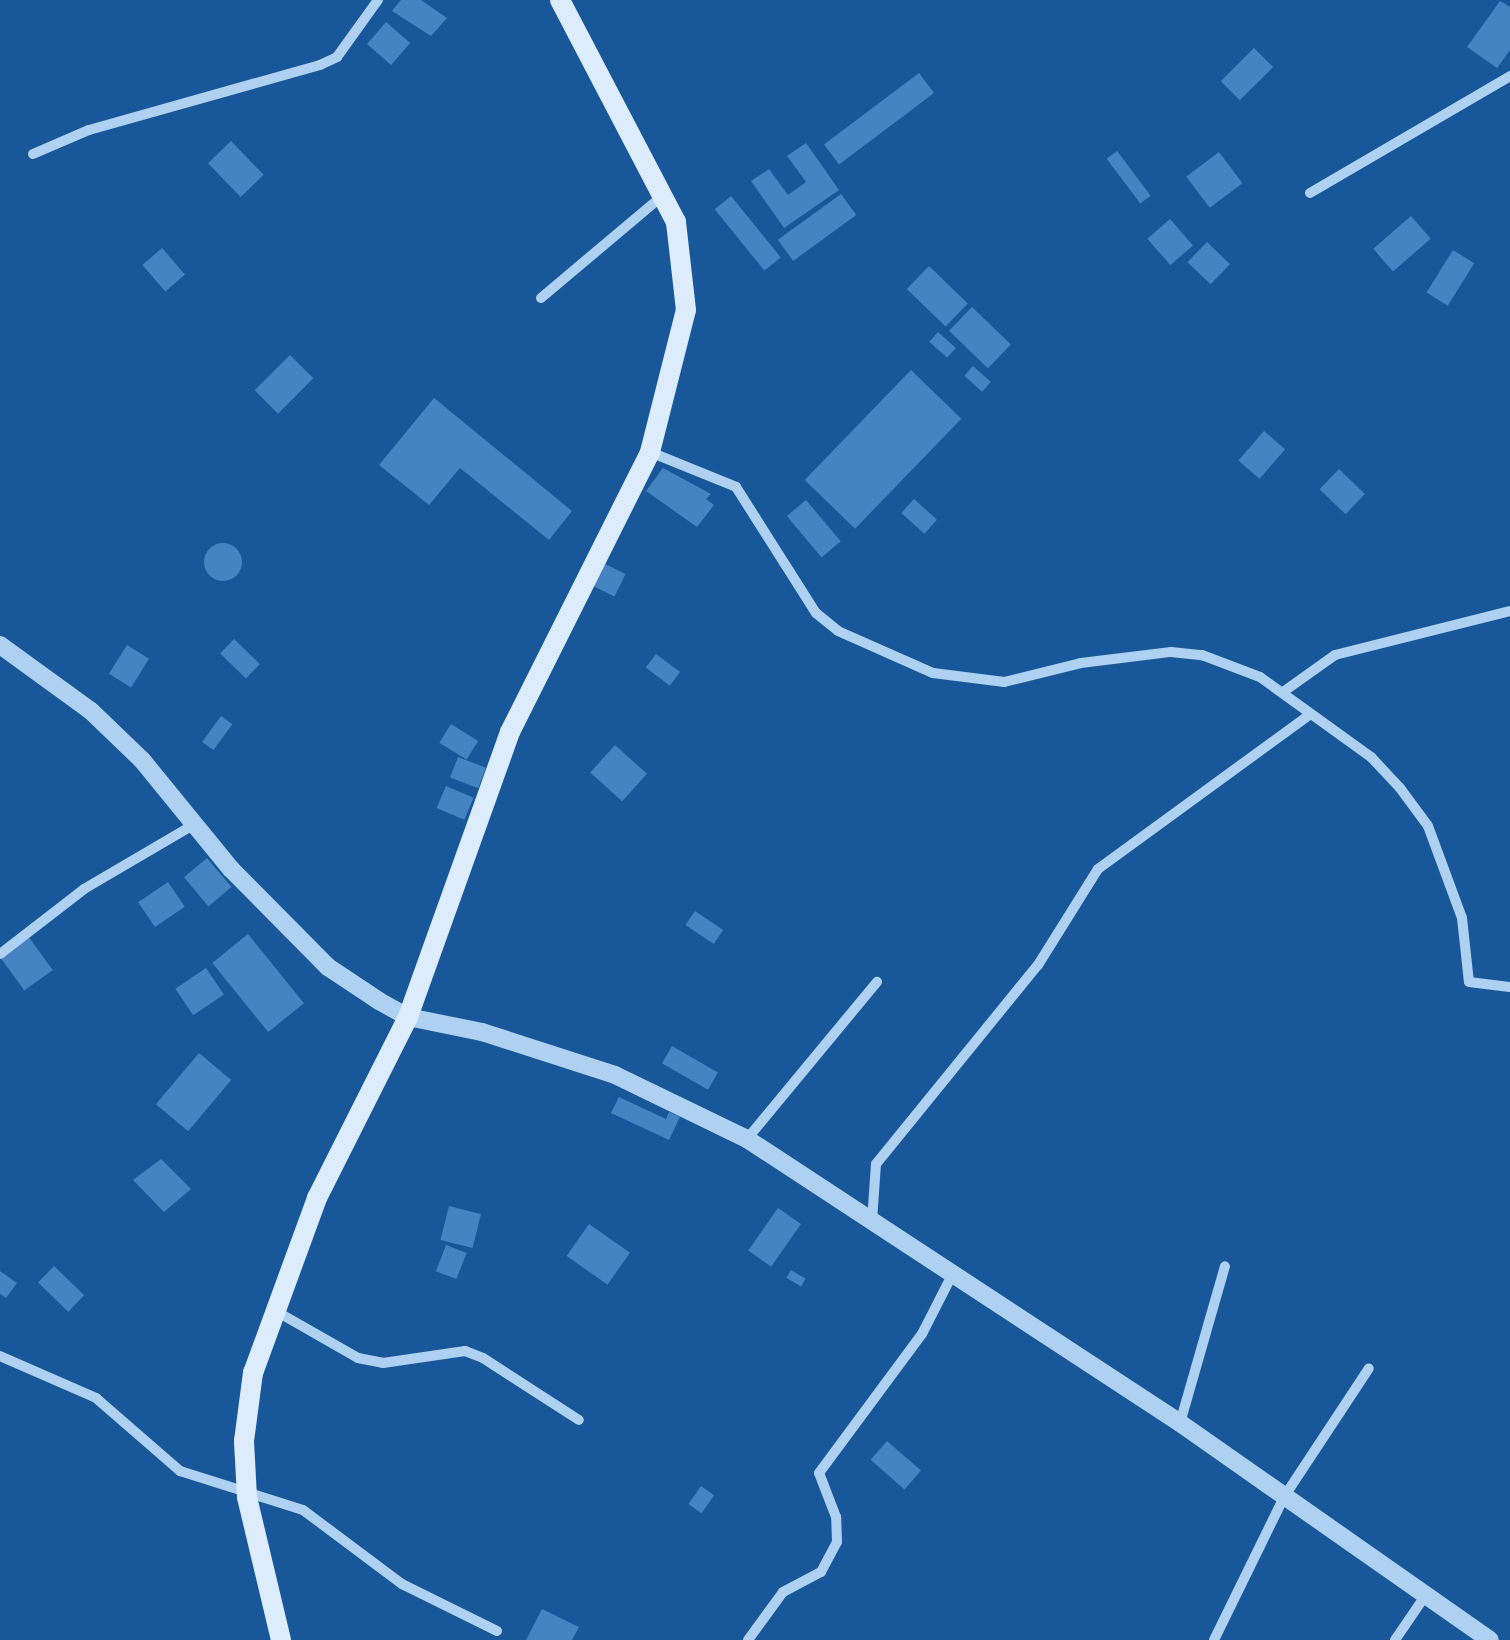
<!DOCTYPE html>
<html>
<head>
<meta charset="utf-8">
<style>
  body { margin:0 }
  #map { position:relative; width:1510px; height:1640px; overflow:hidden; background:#18589a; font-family:Lato,sans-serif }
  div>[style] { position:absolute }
  .building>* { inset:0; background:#4583c2; transform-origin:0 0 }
  .round { border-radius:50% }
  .minor>* { height:10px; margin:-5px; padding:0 5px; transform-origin:5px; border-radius:5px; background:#aed0f1 }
  .tertiary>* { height:18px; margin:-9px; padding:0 9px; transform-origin:9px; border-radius:9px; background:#aed0f1 }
  .secondary>* { height:20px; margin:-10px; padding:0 10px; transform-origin:10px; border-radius:10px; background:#dcecfc }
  span { translate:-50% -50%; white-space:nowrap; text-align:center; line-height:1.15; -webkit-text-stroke:8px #18589a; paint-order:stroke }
</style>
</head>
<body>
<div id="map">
  <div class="building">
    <i style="clip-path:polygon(401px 0,421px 0,447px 18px,431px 36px,392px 11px)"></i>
    <i style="clip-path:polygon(1500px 1px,1510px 7px,1510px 50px,1497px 68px,1467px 47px)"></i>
    <i style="left:386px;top:22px;width:32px;height:29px;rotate:41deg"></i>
    <i style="left:1254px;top:48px;width:27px;height:47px;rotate:45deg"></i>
    <i style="left:919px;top:73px;width:25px;height:119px;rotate:53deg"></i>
    <i style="left:231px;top:141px;width:47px;height:32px;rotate:46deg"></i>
    <i style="clip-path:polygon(806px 143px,839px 190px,784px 228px,751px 181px,769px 169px,788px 195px,806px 182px,787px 156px)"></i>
    <i style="left:1117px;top:151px;width:56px;height:13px;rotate:53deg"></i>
    <i style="left:1219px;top:152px;width:39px;height:41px;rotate:53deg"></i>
    <i style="left:841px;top:194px;width:26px;height:78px;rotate:54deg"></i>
    <i style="left:731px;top:196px;width:79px;height:21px;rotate:51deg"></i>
    <i style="left:1411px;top:216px;width:30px;height:50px;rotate:49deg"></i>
    <i style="left:1170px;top:219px;width:35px;height:30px;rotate:49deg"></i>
    <i style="left:1207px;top:242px;width:32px;height:28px;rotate:44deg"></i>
    <i style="left:162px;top:248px;width:35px;height:26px;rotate:49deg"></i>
    <i style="left:1453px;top:250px;width:25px;height:50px;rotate:32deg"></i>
    <i style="left:929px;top:266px;width:54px;height:32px;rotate:44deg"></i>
    <i style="left:972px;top:307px;width:54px;height:33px;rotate:44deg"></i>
    <i style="left:938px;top:332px;width:24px;height:13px;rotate:42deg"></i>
    <i style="left:290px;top:355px;width:33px;height:50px;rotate:45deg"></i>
    <i style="left:973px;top:366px;width:24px;height:13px;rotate:42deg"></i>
    <i style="left:911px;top:370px;width:70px;height:153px;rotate:44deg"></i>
    <i style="clip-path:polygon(434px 398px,572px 511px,549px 540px,460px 468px,429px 505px,379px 465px)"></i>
    <i style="left:1264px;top:431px;width:28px;height:39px;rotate:41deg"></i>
    <i style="clip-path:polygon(663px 468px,711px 494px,706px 499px,714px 505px,697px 527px,646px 491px)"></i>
    <i style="left:1339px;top:469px;width:36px;height:28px;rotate:44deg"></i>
    <i style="left:914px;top:499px;width:31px;height:19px;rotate:42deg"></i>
    <i style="left:806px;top:500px;width:54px;height:25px;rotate:50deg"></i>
    <i class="round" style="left:204px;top:543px;width:38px;height:38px"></i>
    <i style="left:603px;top:563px;width:25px;height:25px;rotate:26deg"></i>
    <i style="left:234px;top:639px;width:36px;height:20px;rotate:44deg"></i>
    <i style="left:127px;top:645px;width:26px;height:34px;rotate:32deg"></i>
    <i style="left:656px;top:654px;width:30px;height:17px;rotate:37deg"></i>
    <i style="left:221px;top:716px;width:14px;height:32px;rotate:36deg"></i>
    <i style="left:451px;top:724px;width:32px;height:22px;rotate:32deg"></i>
    <i style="left:615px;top:745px;width:43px;height:37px;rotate:42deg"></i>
    <i style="left:458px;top:757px;width:30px;height:22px;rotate:21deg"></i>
    <i style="left:446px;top:786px;width:30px;height:24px;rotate:23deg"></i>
    <i style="left:207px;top:858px;width:38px;height:30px;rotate:50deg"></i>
    <i style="left:168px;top:882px;width:30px;height:36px;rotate:56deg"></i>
    <i style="left:695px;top:911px;width:34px;height:17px;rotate:34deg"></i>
    <i style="left:248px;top:934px;width:89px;height:46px;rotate:51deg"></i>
    <i style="left:28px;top:936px;width:42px;height:35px;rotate:54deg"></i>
    <i style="left:206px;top:968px;width:32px;height:37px;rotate:56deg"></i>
    <i style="left:672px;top:1046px;width:53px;height:20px;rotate:30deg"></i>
    <i style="left:199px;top:1053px;width:42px;height:67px;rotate:40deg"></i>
    <i style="clip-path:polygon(619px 1097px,666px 1119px,669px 1112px,680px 1117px,669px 1140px,611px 1113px)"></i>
    <i style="clip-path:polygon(161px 1159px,191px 1189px,164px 1212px,133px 1180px)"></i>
    <i style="left:449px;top:1206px;width:33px;height:35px;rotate:14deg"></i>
    <i style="left:778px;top:1208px;width:28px;height:52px;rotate:35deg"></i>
    <i style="left:589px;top:1224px;width:50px;height:39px;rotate:35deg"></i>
    <i style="left:446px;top:1245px;width:22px;height:28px;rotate:21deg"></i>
    <i style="left:54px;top:1266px;width:42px;height:23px;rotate:44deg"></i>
    <i style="left:791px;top:1270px;width:17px;height:9px;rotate:31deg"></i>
    <i style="clip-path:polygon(0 1271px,17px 1283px,6px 1298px,0 1294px)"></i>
    <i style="left:887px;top:1441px;width:45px;height:25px;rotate:41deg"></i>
    <i style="left:701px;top:1486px;width:16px;height:22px;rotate:35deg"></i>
    <i style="clip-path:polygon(542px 1609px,579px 1627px,572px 1640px,526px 1640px)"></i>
  </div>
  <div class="minor">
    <i style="left:33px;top:154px;width:61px;rotate:-23.2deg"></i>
    <i style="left:89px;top:130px;width:240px;rotate:-15.7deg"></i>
    <i style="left:320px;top:65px;width:19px;rotate:-25deg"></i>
    <i style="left:337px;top:57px;width:70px;rotate:-54.3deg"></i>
    <i style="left:1310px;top:193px;width:232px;rotate:-30.3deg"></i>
    <i style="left:541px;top:298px;width:158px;rotate:-40.1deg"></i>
    <i style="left:650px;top:452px;width:93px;rotate:22.1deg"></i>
    <i style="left:736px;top:487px;width:149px;rotate:57.6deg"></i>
    <i style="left:816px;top:613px;width:28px;rotate:39deg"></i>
    <i style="left:838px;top:631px;width:104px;rotate:23.9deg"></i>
    <i style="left:933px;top:673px;width:72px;rotate:7.2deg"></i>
    <i style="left:1004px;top:682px;width:79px;rotate:-13.9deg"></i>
    <i style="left:1081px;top:663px;width:91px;rotate:-7deg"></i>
    <i style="left:1171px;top:652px;width:31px;rotate:6deg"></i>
    <i style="left:1202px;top:655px;width:62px;rotate:20.8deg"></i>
    <i style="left:1260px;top:677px;width:137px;rotate:35.8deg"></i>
    <i style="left:1371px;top:757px;width:42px;rotate:46.9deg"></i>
    <i style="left:1400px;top:788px;width:47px;rotate:53.6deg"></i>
    <i style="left:1428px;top:826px;width:98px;rotate:69.7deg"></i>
    <i style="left:1462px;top:918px;width:64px;rotate:83.8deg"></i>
    <i style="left:1469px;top:982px;width:41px;rotate:7deg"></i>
    <i style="left:1283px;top:692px;width:64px;rotate:-35.4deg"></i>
    <i style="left:1335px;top:655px;width:180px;rotate:-14.1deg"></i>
    <i style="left:0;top:954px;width:106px;rotate:-37.7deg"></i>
    <i style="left:84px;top:889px;width:129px;rotate:-30.4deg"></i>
    <i style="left:747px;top:1139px;width:204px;rotate:-50.4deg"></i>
    <i style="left:872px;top:1221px;width:57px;rotate:-86deg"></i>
    <i style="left:876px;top:1164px;width:257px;rotate:-50.9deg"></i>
    <i style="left:1038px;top:965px;width:113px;rotate:-58deg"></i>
    <i style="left:1098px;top:869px;width:261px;rotate:-36.1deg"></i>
    <i style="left:274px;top:1310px;width:97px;rotate:29.7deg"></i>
    <i style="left:358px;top:1358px;width:25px;rotate:11deg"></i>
    <i style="left:383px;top:1363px;width:83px;rotate:-8.3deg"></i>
    <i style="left:465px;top:1351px;width:19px;rotate:21deg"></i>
    <i style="left:483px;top:1358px;width:114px;rotate:32.9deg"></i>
    <i style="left:0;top:1356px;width:105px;rotate:23.6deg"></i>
    <i style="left:96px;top:1398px;width:111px;rotate:41deg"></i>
    <i style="left:180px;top:1471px;width:129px;rotate:17.6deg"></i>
    <i style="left:303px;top:1510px;width:124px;rotate:36.8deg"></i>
    <i style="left:402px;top:1584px;width:106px;rotate:26.3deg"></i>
    <i style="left:1180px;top:1423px;width:163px;rotate:-74deg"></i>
    <i style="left:748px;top:1640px;width:59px;rotate:-53.9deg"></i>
    <i style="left:783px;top:1592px;width:43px;rotate:-27.8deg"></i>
    <i style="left:821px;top:1572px;width:34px;rotate:-62deg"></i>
    <i style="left:837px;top:1542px;width:25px;rotate:-92deg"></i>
    <i style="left:836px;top:1517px;width:47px;rotate:-111.1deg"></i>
    <i style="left:819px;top:1473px;width:173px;rotate:-53.5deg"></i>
    <i style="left:922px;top:1334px;width:64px;rotate:-63deg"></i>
    <i style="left:1214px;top:1640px;width:159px;rotate:-63.9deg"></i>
    <i style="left:1284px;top:1497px;width:154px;rotate:-56.6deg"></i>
    <i style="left:1395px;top:1640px;width:53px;rotate:-55.7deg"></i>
  </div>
  <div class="tertiary">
    <i style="left:0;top:645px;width:112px;rotate:36deg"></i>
    <i style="left:91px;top:711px;width:71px;rotate:43.9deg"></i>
    <i style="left:142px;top:760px;width:141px;rotate:50.8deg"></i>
    <i style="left:231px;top:869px;width:138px;rotate:45.3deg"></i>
    <i style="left:328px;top:967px;width:61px;rotate:33.7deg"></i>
    <i style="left:379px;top:1001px;width:33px;rotate:29deg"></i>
    <i style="left:408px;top:1017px;width:76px;rotate:11.5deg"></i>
    <i style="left:482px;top:1032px;width:140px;rotate:17.9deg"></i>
    <i style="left:615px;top:1075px;width:147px;rotate:25.9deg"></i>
    <i style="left:747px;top:1139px;width:518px;rotate:33.26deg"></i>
    <i style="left:1180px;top:1423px;width:378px;rotate:35deg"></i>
  </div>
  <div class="secondary">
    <i style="left:281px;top:1640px;width:147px;rotate:-103.4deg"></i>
    <i style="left:247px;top:1497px;width:56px;rotate:-93.1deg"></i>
    <i style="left:244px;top:1441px;width:69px;rotate:-82.5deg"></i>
    <i style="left:253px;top:1373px;width:186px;rotate:-69.9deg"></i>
    <i style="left:317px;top:1198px;width:203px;rotate:-63.3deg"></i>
    <i style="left:408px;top:1017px;width:303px;rotate:-70.3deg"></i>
    <i style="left:510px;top:732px;width:313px;rotate:-63.4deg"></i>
    <i style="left:650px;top:452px;width:146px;rotate:-75.8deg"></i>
    <i style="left:686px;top:310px;width:89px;rotate:-96.5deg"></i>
    <i style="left:676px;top:222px;width:250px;rotate:-117.6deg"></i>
  </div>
</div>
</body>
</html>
